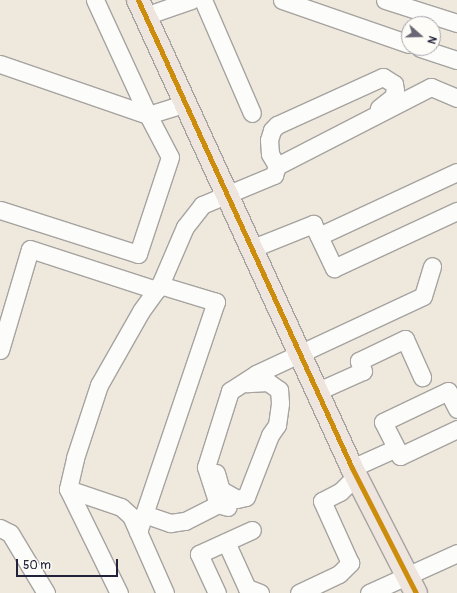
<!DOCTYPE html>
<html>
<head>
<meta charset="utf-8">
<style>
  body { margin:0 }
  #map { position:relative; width:457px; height:593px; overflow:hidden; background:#eee8dd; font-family:Pangolin,sans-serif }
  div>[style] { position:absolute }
  .roads { filter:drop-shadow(1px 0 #a6a3a0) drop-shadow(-1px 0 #a6a3a0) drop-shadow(0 1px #a6a3a0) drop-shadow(0 -1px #a6a3a0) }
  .minor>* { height:17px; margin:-8.5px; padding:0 8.5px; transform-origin:8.5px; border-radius:8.5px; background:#fcfcfa }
  .major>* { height:22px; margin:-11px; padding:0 11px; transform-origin:11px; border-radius:11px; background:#ede5de }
  .bus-1>* { height:5px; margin:-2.5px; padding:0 2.5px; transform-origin:2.5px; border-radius:2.5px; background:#cc8c0c }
  span { translate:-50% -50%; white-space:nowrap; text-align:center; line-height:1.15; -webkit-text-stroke:3px #fdfcf7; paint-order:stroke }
  .north { position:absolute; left:401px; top:16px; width:40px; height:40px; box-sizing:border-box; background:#fdfcf7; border:1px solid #a5a5ac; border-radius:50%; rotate:110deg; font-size:11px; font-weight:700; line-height:16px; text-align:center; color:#22223b }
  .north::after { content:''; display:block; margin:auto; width:14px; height:18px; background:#696774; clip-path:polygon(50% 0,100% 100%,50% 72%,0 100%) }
  .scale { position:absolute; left:16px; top:559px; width:102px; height:18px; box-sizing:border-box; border:2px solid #22223b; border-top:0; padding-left:5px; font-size:12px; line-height:14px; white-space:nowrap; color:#22223b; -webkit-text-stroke:3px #fdfcf7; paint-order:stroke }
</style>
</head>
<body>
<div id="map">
  <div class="roads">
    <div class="minor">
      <i style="left:95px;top:0;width:127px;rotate:65.3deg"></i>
      <i style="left:148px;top:115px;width:41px;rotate:-17.1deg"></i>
      <i style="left:203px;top:0;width:123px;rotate:66.6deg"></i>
      <i style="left:282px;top:0;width:134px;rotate:19.1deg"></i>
      <i style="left:385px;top:0;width:76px;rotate:17.7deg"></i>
      <i style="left:145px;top:16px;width:49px;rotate:-19.2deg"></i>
      <i style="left:420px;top:48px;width:39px;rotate:18deg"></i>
      <i style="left:0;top:64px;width:157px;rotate:19deg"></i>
      <i style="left:148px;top:115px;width:47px;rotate:62.4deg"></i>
      <i style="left:170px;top:157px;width:102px;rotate:108.3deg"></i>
      <i style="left:138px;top:254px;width:145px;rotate:-162.3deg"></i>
      <i style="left:277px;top:166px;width:14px;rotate:-120deg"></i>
      <i style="left:270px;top:154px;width:14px;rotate:-94deg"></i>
      <i style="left:269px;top:140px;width:10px;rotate:-73deg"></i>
      <i style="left:272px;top:130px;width:7px;rotate:-45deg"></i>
      <i style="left:277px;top:125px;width:116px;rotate:-24.4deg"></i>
      <i style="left:383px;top:77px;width:13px;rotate:32deg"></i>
      <i style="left:394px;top:84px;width:6px;rotate:81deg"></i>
      <i style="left:395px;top:90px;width:7px;rotate:106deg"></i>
      <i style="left:393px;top:97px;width:18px;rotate:142deg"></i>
      <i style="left:319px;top:236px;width:152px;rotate:-24.9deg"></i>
      <i style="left:253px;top:248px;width:65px;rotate:-21.8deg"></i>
      <i style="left:313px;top:224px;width:49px;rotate:64.5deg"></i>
      <i style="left:334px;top:268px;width:136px;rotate:-24.9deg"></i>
      <i style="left:0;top:350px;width:105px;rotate:-73.5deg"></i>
      <i style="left:30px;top:249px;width:133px;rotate:18deg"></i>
      <i style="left:318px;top:391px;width:49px;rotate:-24deg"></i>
      <i style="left:363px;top:371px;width:11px;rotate:-112deg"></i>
      <i style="left:359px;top:361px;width:51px;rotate:-25.6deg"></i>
      <i style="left:405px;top:339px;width:42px;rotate:65.9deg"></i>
      <i style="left:457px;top:409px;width:20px;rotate:-117deg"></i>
      <i style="left:448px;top:391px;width:72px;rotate:154.5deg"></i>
      <i style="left:383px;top:422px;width:38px;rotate:63deg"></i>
      <i style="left:400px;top:456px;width:63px;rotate:-25.3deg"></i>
      <i style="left:352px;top:468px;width:48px;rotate:-24.4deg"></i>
      <i style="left:216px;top:473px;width:18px;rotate:74deg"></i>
      <i style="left:221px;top:490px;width:18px;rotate:29deg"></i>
      <i style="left:237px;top:499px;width:9px;rotate:-13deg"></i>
      <i style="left:246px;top:497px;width:66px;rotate:-68.8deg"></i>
      <i style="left:270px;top:435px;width:12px;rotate:-55deg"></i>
      <i style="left:277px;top:425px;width:22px;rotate:-82deg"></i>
      <i style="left:280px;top:403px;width:13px;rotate:-94deg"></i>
      <i style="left:279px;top:390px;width:14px;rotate:-144deg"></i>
      <i style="left:268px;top:382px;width:22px;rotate:177deg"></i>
      <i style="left:68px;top:489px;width:116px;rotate:63.9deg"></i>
      <i style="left:218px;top:504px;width:39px;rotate:-108deg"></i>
      <i style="left:206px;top:467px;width:80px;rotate:-72.5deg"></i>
      <i style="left:230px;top:391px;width:31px;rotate:-33deg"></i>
      <i style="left:256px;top:374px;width:184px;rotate:-25deg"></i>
      <i style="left:423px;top:296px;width:31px;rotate:-73deg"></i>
      <i style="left:144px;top:514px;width:28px;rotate:19deg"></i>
      <i style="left:170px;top:523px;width:15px;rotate:-8deg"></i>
      <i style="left:185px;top:521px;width:37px;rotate:-27deg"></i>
      <i style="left:218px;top:504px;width:10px;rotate:17deg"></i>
      <i style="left:0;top:528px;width:11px;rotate:27deg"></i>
      <i style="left:10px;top:533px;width:70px;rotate:59deg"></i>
      <i style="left:138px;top:532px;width:243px;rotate:-71.3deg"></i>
      <i style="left:216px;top:302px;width:59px;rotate:-163.1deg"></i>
      <i style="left:226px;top:542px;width:51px;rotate:65.5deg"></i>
      <i style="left:247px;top:588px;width:14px;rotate:21deg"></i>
      <i style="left:165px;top:593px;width:84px;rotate:-113.8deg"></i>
      <i style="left:131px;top:516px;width:13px;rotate:-138deg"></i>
      <i style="left:121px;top:507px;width:56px;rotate:-161.2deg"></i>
      <i style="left:68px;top:489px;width:32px;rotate:-77deg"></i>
      <i style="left:75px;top:458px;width:77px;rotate:-71.8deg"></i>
      <i style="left:99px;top:385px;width:85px;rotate:-60.4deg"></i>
      <i style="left:141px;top:311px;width:32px;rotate:-54deg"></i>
      <i style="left:160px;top:285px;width:63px;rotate:-66.7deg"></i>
      <i style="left:185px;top:227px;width:28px;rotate:-52deg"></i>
      <i style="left:202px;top:205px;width:78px;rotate:-22.6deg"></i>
      <i style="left:274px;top:175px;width:9px;rotate:-72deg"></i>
      <i style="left:277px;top:166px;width:173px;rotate:-27.2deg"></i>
      <i style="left:431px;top:87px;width:28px;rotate:23deg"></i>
      <i style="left:217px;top:593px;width:43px;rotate:-114.8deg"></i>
      <i style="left:199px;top:554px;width:58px;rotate:-24.4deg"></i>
      <i style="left:299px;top:593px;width:44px;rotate:-25.4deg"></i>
      <i style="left:339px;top:574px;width:16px;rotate:-45deg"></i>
      <i style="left:350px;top:563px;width:68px;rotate:-114.3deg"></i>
      <i style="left:322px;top:501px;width:20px;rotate:-27deg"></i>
      <i style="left:340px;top:492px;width:23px;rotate:-45deg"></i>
      <i style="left:369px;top:593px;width:97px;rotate:-24.4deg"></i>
    </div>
    <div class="major">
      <i style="left:138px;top:0;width:515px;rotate:65.43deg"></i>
      <i style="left:352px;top:468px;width:140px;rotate:62.9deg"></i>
    </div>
  </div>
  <div class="bus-1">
    <i style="left:138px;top:0;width:515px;rotate:65.43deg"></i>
    <i style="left:352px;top:468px;width:140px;rotate:62.9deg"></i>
  </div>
  <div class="north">N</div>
  <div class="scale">50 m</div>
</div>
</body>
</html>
